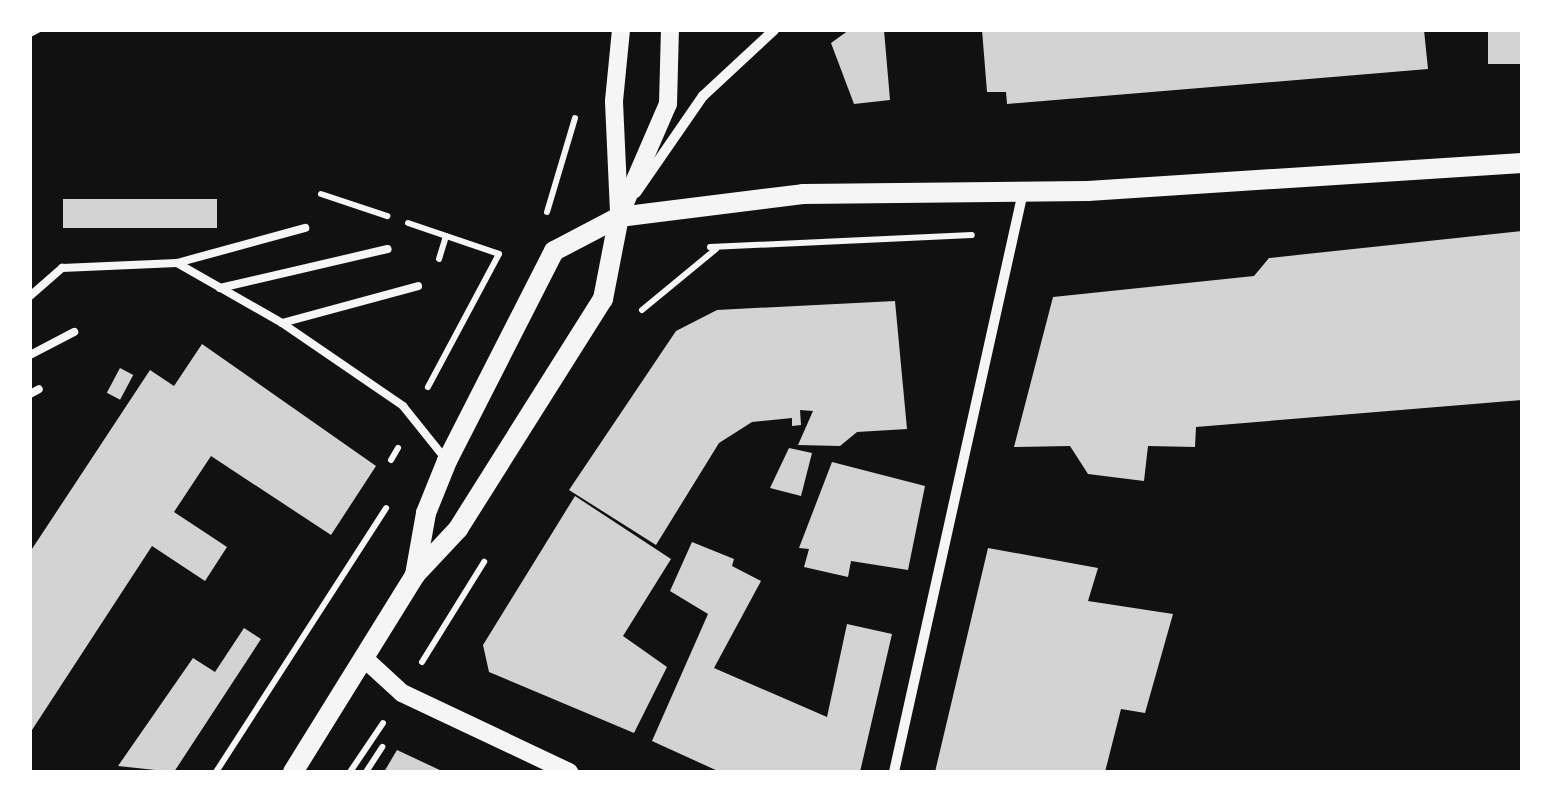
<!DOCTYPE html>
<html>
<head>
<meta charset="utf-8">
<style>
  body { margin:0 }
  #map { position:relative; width:1552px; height:802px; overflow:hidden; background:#111; font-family:Karla,sans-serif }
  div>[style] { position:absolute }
  .building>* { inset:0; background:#d3d3d3; transform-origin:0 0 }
  .path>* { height:6px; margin:-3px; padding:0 3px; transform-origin:3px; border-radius:3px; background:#f5f5f5 }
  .service>* { height:8px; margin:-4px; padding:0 4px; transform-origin:4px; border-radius:4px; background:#f5f5f5 }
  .minor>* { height:10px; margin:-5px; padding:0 5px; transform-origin:5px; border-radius:5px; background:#f5f5f5 }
  .tertiary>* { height:18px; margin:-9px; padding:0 9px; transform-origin:9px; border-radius:9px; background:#f5f5f5 }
  .secondary>* { height:20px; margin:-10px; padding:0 10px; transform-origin:10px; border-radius:10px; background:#f5f5f5 }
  span { translate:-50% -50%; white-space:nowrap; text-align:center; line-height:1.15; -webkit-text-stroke:10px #fff; paint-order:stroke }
  .frame { position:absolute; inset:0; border:32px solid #fff; pointer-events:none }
</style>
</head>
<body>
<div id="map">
  <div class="building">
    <i style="clip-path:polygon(849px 30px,884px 30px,890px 100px,854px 104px,831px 43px)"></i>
    <i style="clip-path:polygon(982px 30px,1424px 30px,1428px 69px,1007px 104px,1006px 92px,987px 92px)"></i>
    <i style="left:1488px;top:30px;width:34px;height:34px"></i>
    <i style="left:217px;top:199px;width:29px;height:154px;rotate:90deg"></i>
    <i style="clip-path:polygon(1522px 231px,1522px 400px,1196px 427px,1195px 447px,1148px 446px,1144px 481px,1088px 474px,1070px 446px,1014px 447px,1053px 297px,1254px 276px,1269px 258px)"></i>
    <i style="clip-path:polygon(895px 301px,907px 429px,857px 432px,840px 446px,798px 445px,813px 411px,800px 410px,801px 425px,792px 426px,792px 418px,752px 422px,719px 443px,656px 545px,569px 490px,676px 331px,717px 310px)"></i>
    <i style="clip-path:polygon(202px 344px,376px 466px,331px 535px,211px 456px,174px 512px,227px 547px,205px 581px,152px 546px,30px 733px,30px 552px,150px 370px,174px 386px)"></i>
    <i style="left:120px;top:368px;width:15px;height:28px;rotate:28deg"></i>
    <i style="clip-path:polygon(789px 448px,812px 453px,801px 496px,770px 488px)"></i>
    <i style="clip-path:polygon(832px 462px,925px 486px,908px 570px,851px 561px,848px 577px,804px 567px,809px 549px,799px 548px)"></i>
    <i style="clip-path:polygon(575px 496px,671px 559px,623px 636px,667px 667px,634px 733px,489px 672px,483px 645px)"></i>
    <i style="clip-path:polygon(692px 542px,734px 559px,732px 566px,761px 581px,714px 668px,827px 717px,847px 624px,892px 634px,860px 772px,720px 772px,652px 741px,708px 614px,670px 591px)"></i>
    <i style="clip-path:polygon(988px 548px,1098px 568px,1088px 601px,1173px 614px,1145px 713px,1121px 709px,1105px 772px,935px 772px)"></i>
    <i style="clip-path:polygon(244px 628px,261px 639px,174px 772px,118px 766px,193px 658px,215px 672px)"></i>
    <i style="clip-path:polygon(397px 750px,444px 772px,384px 772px)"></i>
  </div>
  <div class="path">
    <i style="left:30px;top:34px;width:9px;rotate:-27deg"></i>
    <i style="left:321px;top:194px;width:70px;rotate:18.4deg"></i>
    <i style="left:547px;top:212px;width:98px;rotate:-73.4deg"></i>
    <i style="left:408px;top:223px;width:96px;rotate:18.8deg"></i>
    <i style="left:499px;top:254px;width:151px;rotate:118.1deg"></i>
    <i style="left:710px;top:247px;width:262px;rotate:-2.6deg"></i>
    <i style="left:439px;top:259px;width:24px;rotate:-73deg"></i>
    <i style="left:642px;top:310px;width:96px;rotate:-39.5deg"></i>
    <i style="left:391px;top:460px;width:14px;rotate:-60deg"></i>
    <i style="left:422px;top:662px;width:118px;rotate:-58.2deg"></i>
    <i style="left:216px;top:772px;width:314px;rotate:-57.2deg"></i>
    <i style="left:350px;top:772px;width:59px;rotate:-56deg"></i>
    <i style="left:366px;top:772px;width:30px;rotate:-57deg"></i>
  </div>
  <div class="service">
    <i style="left:177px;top:263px;width:133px;rotate:-15.3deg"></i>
    <i style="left:220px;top:288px;width:172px;rotate:-13.1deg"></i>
    <i style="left:30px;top:296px;width:43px;rotate:-41.2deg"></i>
    <i style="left:62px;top:268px;width:115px;rotate:-2.5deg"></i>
    <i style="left:177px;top:263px;width:121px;rotate:29.7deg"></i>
    <i style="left:282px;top:323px;width:147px;rotate:34.4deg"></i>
    <i style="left:403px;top:406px;width:65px;rotate:51.2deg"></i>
    <i style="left:282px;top:323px;width:141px;rotate:-15.2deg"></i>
    <i style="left:30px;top:355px;width:50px;rotate:-27.6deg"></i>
    <i style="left:30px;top:394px;width:10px;rotate:-29deg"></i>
  </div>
  <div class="minor">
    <i style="left:636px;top:193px;width:118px;rotate:-55.4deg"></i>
    <i style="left:703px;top:96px;width:97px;rotate:-42.9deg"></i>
    <i style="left:894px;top:772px;width:594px;rotate:-77.46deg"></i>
  </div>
  <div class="tertiary">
    <i style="left:619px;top:212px;width:111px;rotate:-92.6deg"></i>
    <i style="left:614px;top:101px;width:71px;rotate:-84.4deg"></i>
    <i style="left:619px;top:217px;width:123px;rotate:-66.6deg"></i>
    <i style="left:668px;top:104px;width:74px;rotate:-88.5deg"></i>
    <i style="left:366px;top:660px;width:49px;rotate:42.5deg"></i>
    <i style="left:402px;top:693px;width:185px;rotate:25.3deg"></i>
  </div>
  <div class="secondary">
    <i style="left:415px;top:575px;width:63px;rotate:-79.9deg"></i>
    <i style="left:426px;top:513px;width:56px;rotate:-68deg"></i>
    <i style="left:447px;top:461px;width:236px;rotate:-63deg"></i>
    <i style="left:554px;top:251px;width:73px;rotate:-27.6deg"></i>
    <i style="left:619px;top:217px;width:185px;rotate:-7.1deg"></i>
    <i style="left:803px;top:194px;width:285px;rotate:-0.6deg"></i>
    <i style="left:1088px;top:191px;width:435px;rotate:-3.7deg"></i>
    <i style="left:293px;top:772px;width:232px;rotate:-58.2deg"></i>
    <i style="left:415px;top:575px;width:63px;rotate:-46.9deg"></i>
    <i style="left:458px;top:529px;width:272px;rotate:-57.8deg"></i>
    <i style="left:603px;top:299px;width:84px;rotate:-79deg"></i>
  </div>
  <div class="frame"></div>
</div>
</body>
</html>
